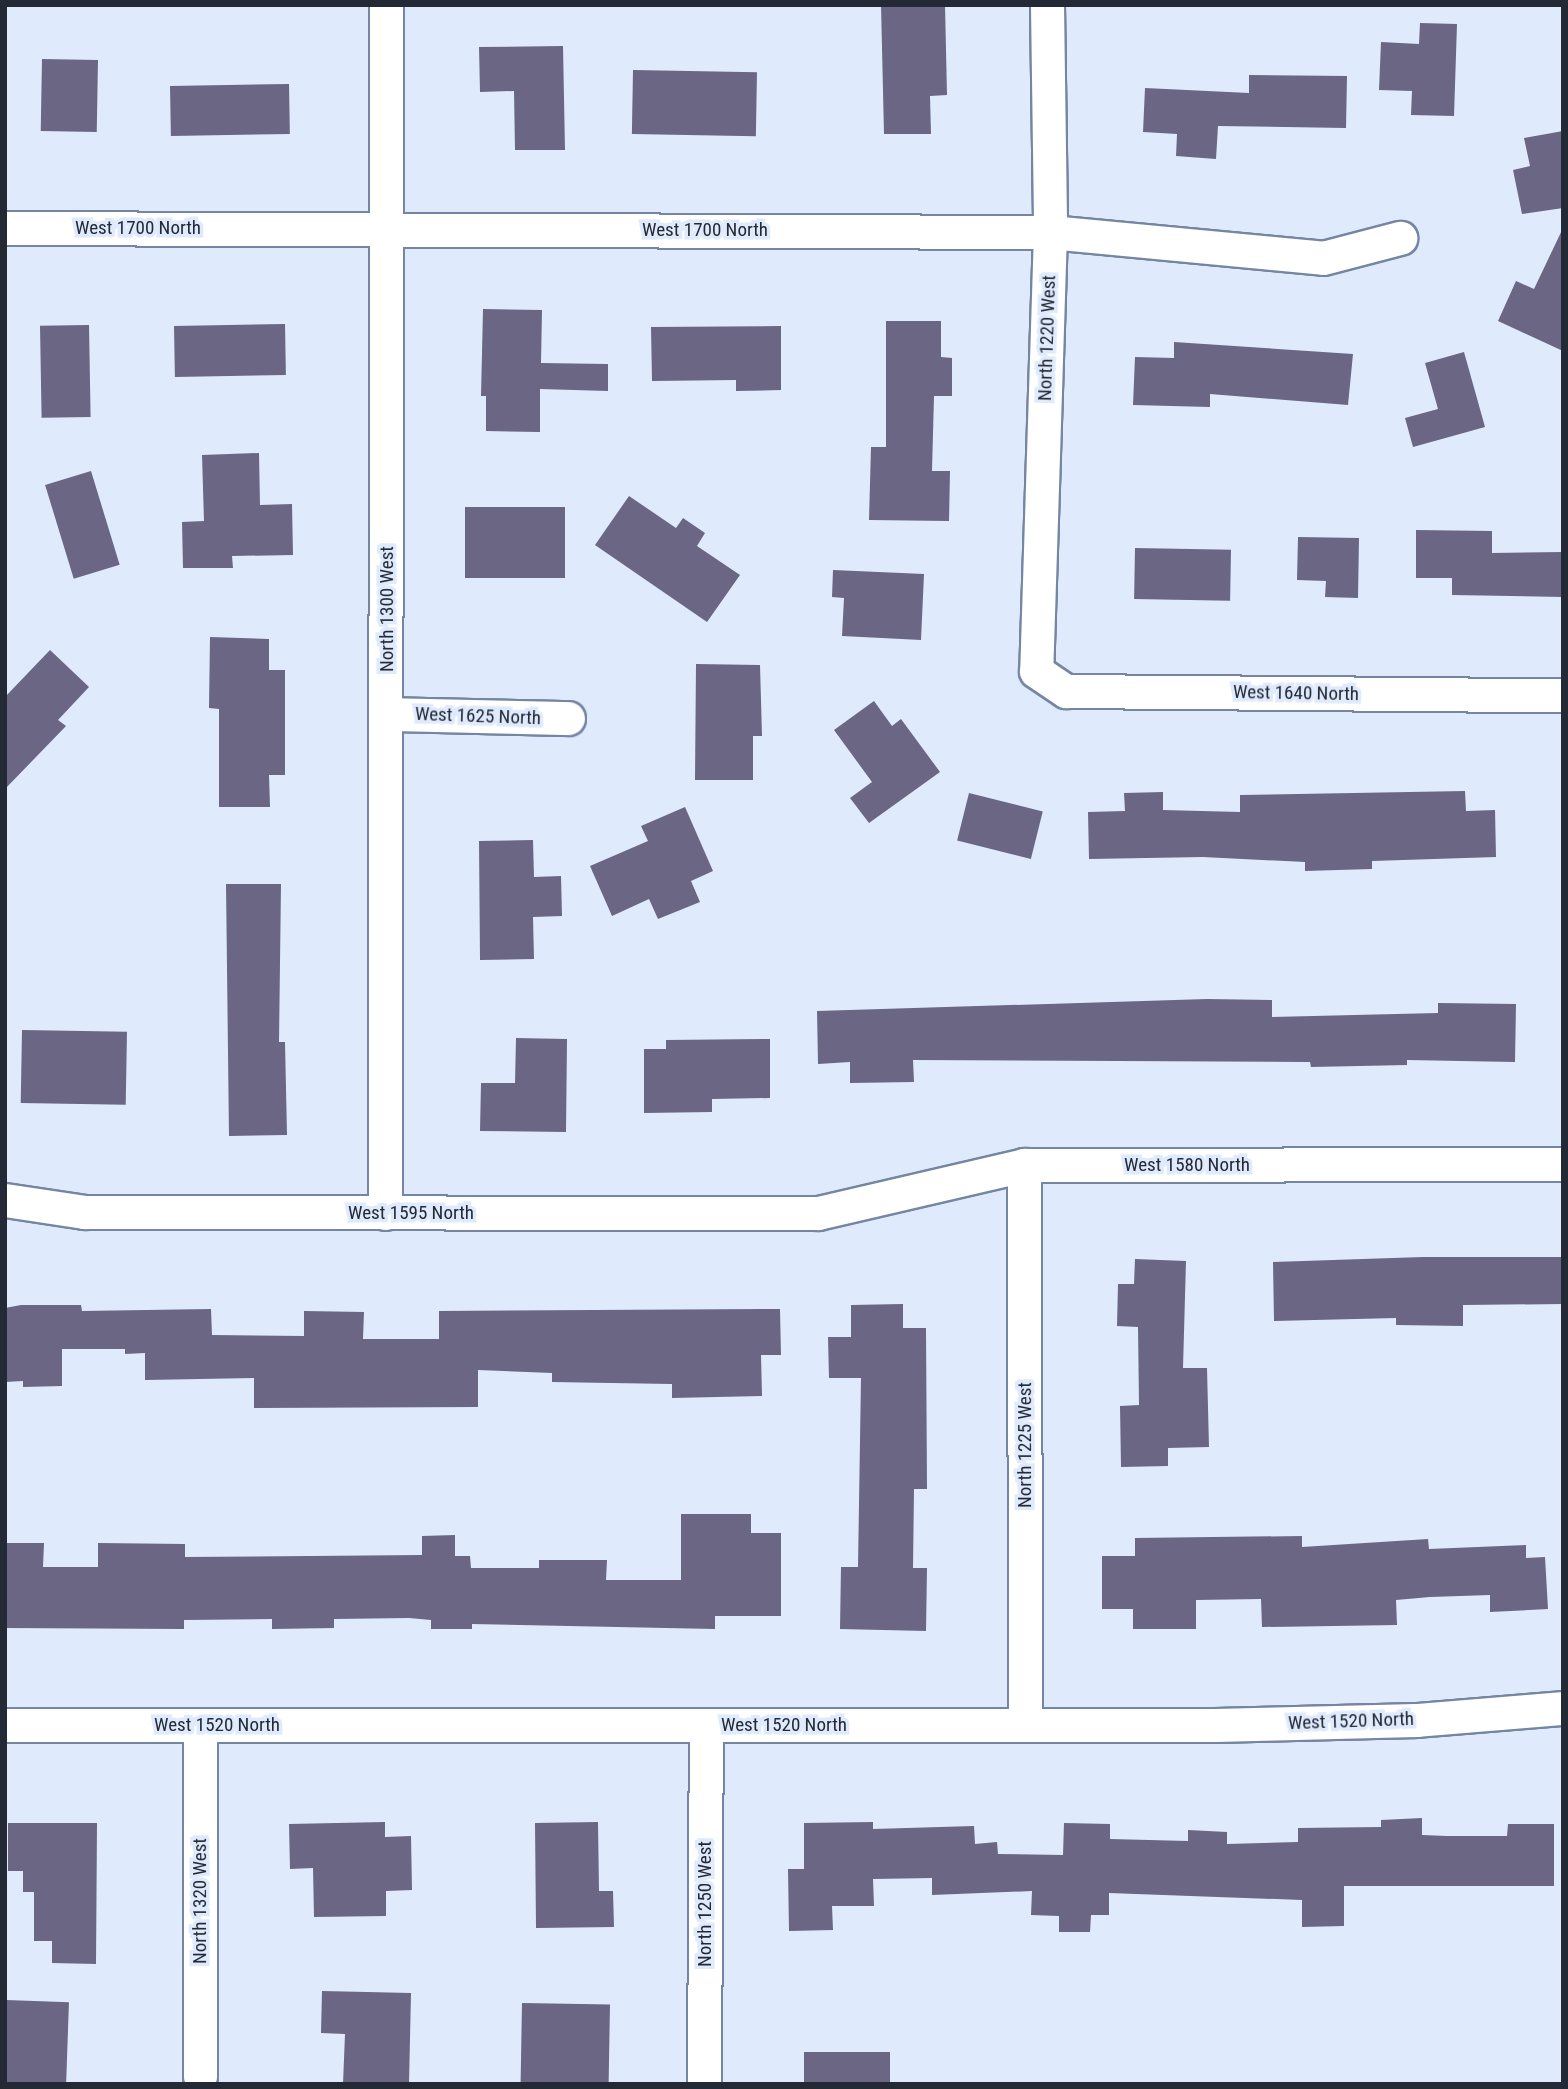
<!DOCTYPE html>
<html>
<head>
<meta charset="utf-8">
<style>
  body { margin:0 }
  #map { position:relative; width:1568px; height:2089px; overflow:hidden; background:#dfeafc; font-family:"Roboto Condensed",sans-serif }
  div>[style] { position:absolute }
  .building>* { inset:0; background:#6a6684; transform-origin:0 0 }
  .roads { filter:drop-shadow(2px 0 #7686a2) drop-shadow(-2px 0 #7686a2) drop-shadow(0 2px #7686a2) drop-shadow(0 -2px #7686a2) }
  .minor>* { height:33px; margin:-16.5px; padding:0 16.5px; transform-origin:16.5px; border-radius:16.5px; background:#fff }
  span { translate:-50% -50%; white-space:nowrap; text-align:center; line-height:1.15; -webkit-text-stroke:7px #dfeafc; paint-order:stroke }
  .street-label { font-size:19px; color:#232935 }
  .frame { position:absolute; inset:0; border:7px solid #232935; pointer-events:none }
</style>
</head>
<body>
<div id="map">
  <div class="building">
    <i style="clip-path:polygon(881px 5px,945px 5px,947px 95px,930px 96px,931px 134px,884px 134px)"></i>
    <i style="clip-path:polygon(1420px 23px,1457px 24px,1454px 116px,1411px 115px,1412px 91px,1379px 90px,1381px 42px,1419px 44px)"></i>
    <i style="clip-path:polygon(563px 46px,565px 150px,515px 150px,514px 91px,480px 92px,479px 47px)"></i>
    <i style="left:42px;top:59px;width:56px;height:72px;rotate:1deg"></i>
    <i style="left:633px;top:70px;width:124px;height:64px;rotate:1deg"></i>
    <i style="clip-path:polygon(1249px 75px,1347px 76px,1346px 128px,1218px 126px,1216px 159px,1176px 156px,1177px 134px,1143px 132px,1145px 88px,1249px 93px)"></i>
    <i style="left:289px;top:84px;width:50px;height:119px;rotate:89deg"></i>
    <i style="clip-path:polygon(1563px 131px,1563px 208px,1522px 214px,1513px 170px,1530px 166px,1524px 138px)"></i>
    <i style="clip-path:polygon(1563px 228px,1563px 351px,1498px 321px,1516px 281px,1534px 289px)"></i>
    <i style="clip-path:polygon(483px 309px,542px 310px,541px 363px,608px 364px,608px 391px,540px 389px,540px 432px,486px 431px,486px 396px,481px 396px)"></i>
    <i style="clip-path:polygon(886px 321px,941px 321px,941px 357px,952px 358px,952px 396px,934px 396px,932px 471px,950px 471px,949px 521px,869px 520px,871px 447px,886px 447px)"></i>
    <i style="left:285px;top:324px;width:51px;height:111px;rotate:89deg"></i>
    <i style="left:89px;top:325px;width:92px;height:49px;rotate:89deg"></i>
    <i style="clip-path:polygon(781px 326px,781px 390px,736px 391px,736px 380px,652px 381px,651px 327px)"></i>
    <i style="clip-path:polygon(1174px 342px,1353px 354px,1348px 405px,1210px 394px,1210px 407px,1133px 405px,1135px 357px,1174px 358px)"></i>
    <i style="clip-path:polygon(1464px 352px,1485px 427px,1413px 447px,1405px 418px,1438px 409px,1425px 363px)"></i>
    <i style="clip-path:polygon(259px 453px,260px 505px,292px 504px,293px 555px,232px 556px,233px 568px,183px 568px,182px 522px,204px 521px,202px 455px)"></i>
    <i style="left:91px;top:471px;width:98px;height:48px;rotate:73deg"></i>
    <i style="clip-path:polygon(629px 496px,676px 528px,683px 518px,705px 533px,697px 546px,740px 575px,707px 622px,595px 545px)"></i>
    <i style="left:465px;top:507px;width:100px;height:71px"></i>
    <i style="clip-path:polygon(1416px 530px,1492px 531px,1492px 553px,1563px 552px,1563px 597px,1452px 595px,1452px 578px,1416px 578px)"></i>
    <i style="clip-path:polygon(1298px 537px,1359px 538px,1358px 598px,1325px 597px,1326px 581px,1297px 580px)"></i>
    <i style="left:1135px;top:548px;width:96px;height:51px;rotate:1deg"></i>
    <i style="clip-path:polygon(833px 570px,924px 574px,921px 640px,842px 636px,844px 598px,832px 597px)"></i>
    <i style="clip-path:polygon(210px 637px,269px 639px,269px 670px,285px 670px,285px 775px,269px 775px,270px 807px,219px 807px,219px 709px,209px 708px)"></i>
    <i style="clip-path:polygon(50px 650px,89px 687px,58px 720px,66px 726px,5px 789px,5px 697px)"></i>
    <i style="clip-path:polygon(696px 664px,760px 665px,762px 736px,753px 736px,753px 780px,695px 780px)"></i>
    <i style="clip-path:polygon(874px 701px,892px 726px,901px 719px,940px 772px,869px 823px,850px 798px,872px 782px,834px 730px)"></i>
    <i style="clip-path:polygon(1465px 791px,1466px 811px,1495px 810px,1496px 857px,1372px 861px,1372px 869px,1305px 871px,1305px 862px,1203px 857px,1089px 859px,1088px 812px,1125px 811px,1124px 793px,1163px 792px,1163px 810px,1240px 812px,1240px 795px)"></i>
    <i style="left:969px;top:793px;width:76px;height:49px;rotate:14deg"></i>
    <i style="clip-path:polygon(685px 807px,713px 871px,691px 881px,700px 902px,658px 919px,649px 899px,612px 916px,590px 866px,648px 841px,641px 826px)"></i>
    <i style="clip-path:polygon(533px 840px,534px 877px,561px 876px,562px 916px,533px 917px,534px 959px,480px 960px,479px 841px)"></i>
    <i style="clip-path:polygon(226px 884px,281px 884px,279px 1042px,285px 1042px,287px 1135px,229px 1136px)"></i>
    <i style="clip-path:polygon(1207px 999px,1272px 1000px,1272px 1017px,1438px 1013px,1438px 1003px,1516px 1004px,1515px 1062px,1407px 1060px,1407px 1065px,1311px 1067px,1310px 1062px,913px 1060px,914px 1082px,850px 1083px,850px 1062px,818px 1064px,817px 1011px)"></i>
    <i style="left:22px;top:1030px;width:105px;height:73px;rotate:1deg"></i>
    <i style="clip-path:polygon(516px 1038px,567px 1039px,566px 1132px,480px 1131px,481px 1083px,515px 1083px)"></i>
    <i style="clip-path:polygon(770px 1039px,770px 1098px,712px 1099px,712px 1112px,644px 1113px,644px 1049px,666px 1049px,666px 1040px)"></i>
    <i style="clip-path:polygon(1423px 1257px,1563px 1257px,1563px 1304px,1463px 1305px,1463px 1326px,1396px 1325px,1396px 1318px,1274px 1321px,1273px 1262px)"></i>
    <i style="clip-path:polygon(1135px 1259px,1186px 1261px,1183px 1368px,1207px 1368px,1209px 1447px,1168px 1448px,1168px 1466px,1121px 1467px,1120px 1406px,1139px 1405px,1138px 1327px,1117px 1326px,1118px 1284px,1134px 1284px)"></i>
    <i style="clip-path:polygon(903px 1304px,903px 1328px,926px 1328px,927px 1489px,914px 1489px,913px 1568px,927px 1568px,926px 1631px,840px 1629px,841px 1567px,858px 1567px,861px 1378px,829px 1378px,828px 1337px,851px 1337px,851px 1305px)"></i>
    <i style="clip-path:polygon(21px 1305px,81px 1305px,82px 1311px,211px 1309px,212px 1335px,304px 1336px,304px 1311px,364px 1312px,363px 1339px,439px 1339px,439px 1311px,780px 1309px,781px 1355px,761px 1355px,762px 1396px,672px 1398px,672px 1384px,552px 1382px,552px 1373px,478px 1370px,478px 1407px,254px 1408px,254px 1378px,145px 1380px,145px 1353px,125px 1354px,125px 1349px,62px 1349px,62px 1386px,23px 1387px,23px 1381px,5px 1382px,5px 1308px)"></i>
    <i style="clip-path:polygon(681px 1514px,751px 1514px,751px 1533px,781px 1533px,781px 1616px,715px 1616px,715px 1629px,472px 1624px,472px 1629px,431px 1629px,431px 1620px,409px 1618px,334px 1619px,334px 1628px,272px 1629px,272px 1619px,184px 1620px,184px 1629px,5px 1628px,5px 1543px,44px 1543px,43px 1567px,98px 1567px,98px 1543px,185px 1544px,185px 1557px,422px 1555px,422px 1536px,455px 1535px,455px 1556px,470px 1556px,471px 1568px,539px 1568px,539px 1560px,607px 1560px,606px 1580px,681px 1580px)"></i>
    <i style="clip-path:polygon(1302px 1536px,1302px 1547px,1428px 1539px,1429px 1549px,1526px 1545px,1526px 1558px,1545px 1557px,1548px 1609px,1490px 1612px,1490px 1595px,1430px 1597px,1396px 1600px,1397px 1625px,1262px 1627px,1261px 1599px,1196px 1600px,1196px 1629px,1133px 1629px,1133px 1609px,1102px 1609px,1102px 1556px,1135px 1556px,1135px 1538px)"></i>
    <i style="clip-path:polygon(1422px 1818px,1422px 1835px,1447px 1836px,1507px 1836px,1508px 1824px,1554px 1824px,1554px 1886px,1344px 1886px,1344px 1926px,1302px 1927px,1302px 1900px,1109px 1893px,1109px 1915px,1091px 1915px,1090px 1932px,1059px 1932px,1059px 1916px,1031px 1915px,1032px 1891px,932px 1895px,932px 1878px,873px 1879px,874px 1906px,832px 1906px,833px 1930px,789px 1931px,788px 1869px,804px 1869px,804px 1823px,873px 1822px,873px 1829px,974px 1826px,975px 1844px,997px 1842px,998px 1854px,1063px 1855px,1064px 1823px,1110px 1824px,1110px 1839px,1188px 1841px,1188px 1830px,1227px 1832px,1227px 1844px,1298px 1842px,1298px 1828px,1381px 1827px,1381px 1820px)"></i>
    <i style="clip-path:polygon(385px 1822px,385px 1837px,411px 1836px,412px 1890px,386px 1891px,386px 1916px,314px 1917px,313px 1868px,290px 1869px,289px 1824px)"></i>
    <i style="clip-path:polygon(598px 1822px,599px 1891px,613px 1891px,614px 1927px,536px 1928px,535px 1823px)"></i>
    <i style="clip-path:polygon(8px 1823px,97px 1823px,96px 1964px,52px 1963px,52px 1941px,34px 1941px,34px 1892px,23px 1892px,23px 1871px,8px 1871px)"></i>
    <i style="clip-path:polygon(322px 1991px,411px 1993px,409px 2084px,343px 2084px,345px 2034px,321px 2033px)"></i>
    <i style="left:6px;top:2000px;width:63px;height:84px;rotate:2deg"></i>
    <i style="left:522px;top:2003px;width:88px;height:81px;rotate:1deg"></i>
    <i style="left:804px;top:2052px;width:86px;height:32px"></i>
  </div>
  <div class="roads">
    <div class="minor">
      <i style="left:1047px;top:5px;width:227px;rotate:89.2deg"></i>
      <i style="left:1050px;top:232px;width:439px;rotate:91.8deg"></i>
      <i style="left:1036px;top:671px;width:36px;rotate:34deg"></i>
      <i style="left:1066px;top:691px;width:497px;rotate:0.5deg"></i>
      <i style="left:5px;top:228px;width:1045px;rotate:0.22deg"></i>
      <i style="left:1050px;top:232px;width:274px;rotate:5.4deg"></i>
      <i style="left:1323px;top:258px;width:80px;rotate:-14.6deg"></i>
      <i style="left:388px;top:714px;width:180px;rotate:1.3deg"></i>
      <i style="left:1024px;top:1165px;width:560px;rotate:89.9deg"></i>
      <i style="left:5px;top:1200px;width:80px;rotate:8.6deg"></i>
      <i style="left:84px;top:1212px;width:734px;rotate:0.08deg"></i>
      <i style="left:818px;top:1213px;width:212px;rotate:-13.1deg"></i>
      <i style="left:1024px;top:1165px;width:539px;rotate:-0.11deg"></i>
      <i style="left:385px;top:1213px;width:1208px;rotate:-89.95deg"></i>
      <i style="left:5px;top:1725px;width:1210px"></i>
      <i style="left:1215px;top:1725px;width:201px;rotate:-1.4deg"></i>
      <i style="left:1416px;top:1720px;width:147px;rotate:-4.7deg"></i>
      <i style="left:200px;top:2076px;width:351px;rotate:-90deg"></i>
      <i style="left:704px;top:2084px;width:359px;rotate:-89.7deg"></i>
    </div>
  </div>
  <div class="street-label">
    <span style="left:138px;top:228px">West 1700 North</span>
    <span style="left:705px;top:230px">West 1700 North</span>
    <span style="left:1047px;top:338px;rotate:-88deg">North 1220 West</span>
    <span style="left:387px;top:609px;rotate:-90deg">North 1300 West</span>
    <span style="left:1296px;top:693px;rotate:1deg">West 1640 North</span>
    <span style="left:478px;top:716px;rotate:2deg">West 1625 North</span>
    <span style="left:1187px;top:1165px">West 1580 North</span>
    <span style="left:411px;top:1213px">West 1595 North</span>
    <span style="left:1025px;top:1445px;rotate:-90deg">North 1225 West</span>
    <span style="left:1351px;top:1721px;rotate:-2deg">West 1520 North</span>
    <span style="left:217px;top:1725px">West 1520 North</span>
    <span style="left:784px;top:1725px">West 1520 North</span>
    <span style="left:200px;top:1901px;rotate:-90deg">North 1320 West</span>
    <span style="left:705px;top:1904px;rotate:-90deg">North 1250 West</span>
  </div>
  <div class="frame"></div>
</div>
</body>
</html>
